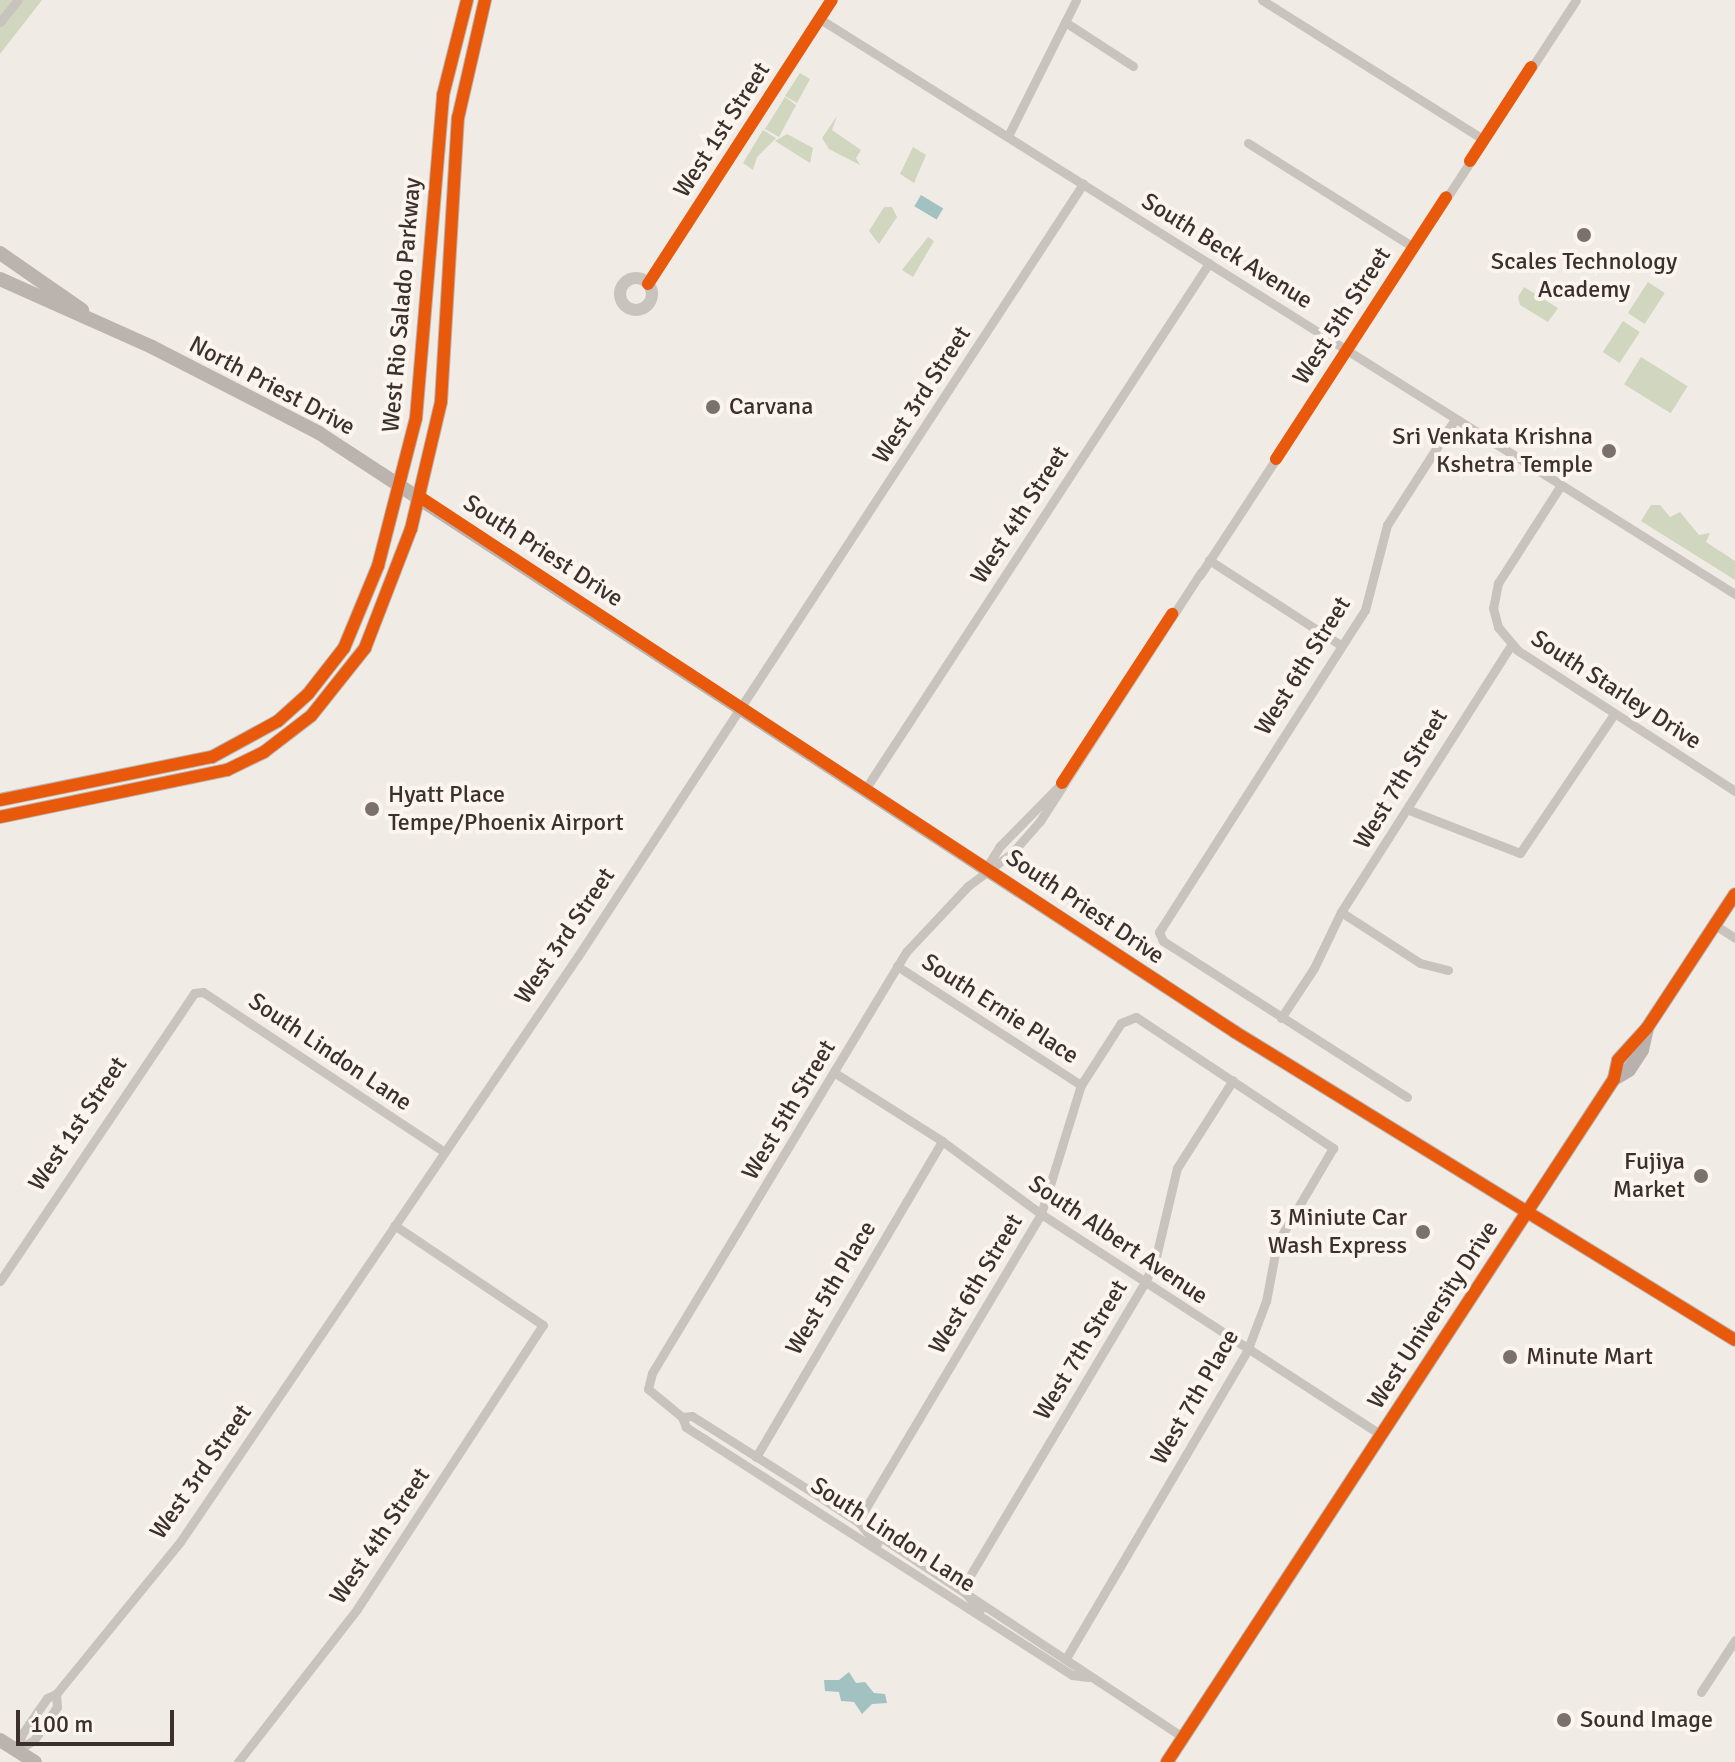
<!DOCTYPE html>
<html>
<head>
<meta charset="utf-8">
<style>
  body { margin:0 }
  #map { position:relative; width:1735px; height:1762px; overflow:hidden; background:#f0ebe5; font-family:Signika,sans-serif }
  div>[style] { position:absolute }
  .green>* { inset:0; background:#d1d6bf; transform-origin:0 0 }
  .water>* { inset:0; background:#a1c2c1; transform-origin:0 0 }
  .minor>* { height:9px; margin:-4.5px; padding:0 4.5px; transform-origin:4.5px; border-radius:4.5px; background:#c9c3be }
  .tertiary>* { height:12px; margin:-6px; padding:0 6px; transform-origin:6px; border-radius:6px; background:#c9c3be }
  .tertiary>.ring { margin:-6px; padding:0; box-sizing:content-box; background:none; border:12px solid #c9c3be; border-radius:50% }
  .secondary>* { height:14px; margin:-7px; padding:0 7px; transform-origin:7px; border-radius:7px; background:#bab3ae }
  .primary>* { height:14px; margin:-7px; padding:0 7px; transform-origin:7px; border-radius:7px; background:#b8b1ad }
  .cycleway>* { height:12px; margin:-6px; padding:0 6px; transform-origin:6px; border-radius:6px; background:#e8590c }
  .dots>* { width:22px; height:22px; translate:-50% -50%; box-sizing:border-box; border:4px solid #fbf5ee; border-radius:50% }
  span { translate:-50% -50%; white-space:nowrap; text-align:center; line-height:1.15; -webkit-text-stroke:8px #fbf5ee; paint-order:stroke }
  .street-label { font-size:24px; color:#3b302b }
  .poi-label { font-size:24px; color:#3b302b }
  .left { translate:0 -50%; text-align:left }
  .right { translate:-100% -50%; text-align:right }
  .scale { position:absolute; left:16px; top:1710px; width:158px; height:36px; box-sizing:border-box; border:4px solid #3b302b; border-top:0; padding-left:10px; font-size:24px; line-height:28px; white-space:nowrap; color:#3b302b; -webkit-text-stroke:6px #fbf5ee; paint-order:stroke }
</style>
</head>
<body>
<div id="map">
  <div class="green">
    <i style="clip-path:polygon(0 0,42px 0,0 54px)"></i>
    <i style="clip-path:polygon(800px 73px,810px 79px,797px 103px,785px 96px)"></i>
    <i style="clip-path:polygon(785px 97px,796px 105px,779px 137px,765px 129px)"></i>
    <i style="clip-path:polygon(837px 116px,832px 130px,861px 150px,856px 158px,860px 165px,829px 149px,822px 138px)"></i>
    <i style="clip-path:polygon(763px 130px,776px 138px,757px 157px,753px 170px,743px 163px)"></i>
    <i style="clip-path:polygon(787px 134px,813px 148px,810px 163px,775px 141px)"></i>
    <i style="clip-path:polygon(913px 147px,926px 155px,914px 183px,900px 174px)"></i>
    <i style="clip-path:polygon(884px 207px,892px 207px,897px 217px,879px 244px,869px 231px)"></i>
    <i style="clip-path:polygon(928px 237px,934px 241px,913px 277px,902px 270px)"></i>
    <i style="left:1648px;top:282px;width:20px;height:37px;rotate:33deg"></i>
    <i style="clip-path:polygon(1524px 287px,1558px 308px,1548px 322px,1520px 305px,1518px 297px)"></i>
    <i style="left:1623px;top:321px;width:20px;height:37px;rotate:33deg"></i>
    <i style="left:1641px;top:357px;width:55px;height:32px;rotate:32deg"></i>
    <i style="clip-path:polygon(1651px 505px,1660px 505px,1670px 517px,1680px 512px,1699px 535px,1710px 533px,1706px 542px,1735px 561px,1735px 580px,1641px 521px)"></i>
  </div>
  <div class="water">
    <i style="left:921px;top:195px;width:26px;height:13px;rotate:31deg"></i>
    <i style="clip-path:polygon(849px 1672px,856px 1683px,865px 1682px,874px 1693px,885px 1694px,887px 1703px,872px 1704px,862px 1714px,854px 1702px,841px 1701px,839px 1692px,825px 1691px,824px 1680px,839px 1680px)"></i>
  </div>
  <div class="minor">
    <i style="left:1262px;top:0;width:262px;rotate:32.2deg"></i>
    <i style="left:820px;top:19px;width:1081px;rotate:32.15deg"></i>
    <i style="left:0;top:22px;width:28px;rotate:-51deg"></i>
    <i style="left:1065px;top:22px;width:81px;rotate:32.9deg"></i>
    <i style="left:1008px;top:136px;width:152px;rotate:-63.4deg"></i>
    <i style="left:1248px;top:143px;width:195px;rotate:32.2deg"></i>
    <i style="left:1561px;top:485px;width:117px;rotate:122.7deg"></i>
    <i style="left:1498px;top:583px;width:25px;rotate:101deg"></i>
    <i style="left:1493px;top:608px;width:20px;rotate:75deg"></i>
    <i style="left:1498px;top:627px;width:30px;rotate:50deg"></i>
    <i style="left:1517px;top:650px;width:260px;rotate:32.9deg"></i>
    <i style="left:1209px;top:560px;width:158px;rotate:32.9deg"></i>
    <i style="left:1200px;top:575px;width:687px;rotate:-56.82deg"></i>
    <i style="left:866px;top:788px;width:627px;rotate:-56.84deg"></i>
    <i style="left:1409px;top:810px;width:119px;rotate:21.2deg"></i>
    <i style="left:1520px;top:853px;width:168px;rotate:-55.9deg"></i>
    <i style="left:988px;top:865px;width:22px;rotate:-58deg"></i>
    <i style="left:1000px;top:846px;width:83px;rotate:-45.5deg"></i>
    <i style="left:1341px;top:912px;width:94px;rotate:32.8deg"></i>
    <i style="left:1420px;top:963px;width:29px;rotate:14deg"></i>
    <i style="left:1715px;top:925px;width:24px;rotate:33deg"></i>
    <i style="left:897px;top:966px;width:219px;rotate:32.9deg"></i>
    <i style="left:1281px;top:1018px;width:60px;rotate:-56.6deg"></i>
    <i style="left:1314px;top:968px;width:62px;rotate:-64.3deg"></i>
    <i style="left:1341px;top:912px;width:317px;rotate:-57.5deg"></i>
    <i style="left:835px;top:1073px;width:127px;rotate:32.4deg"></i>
    <i style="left:942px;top:1141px;width:123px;rotate:36.4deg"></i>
    <i style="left:1041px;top:1214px;width:406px;rotate:33deg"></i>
    <i style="left:1407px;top:1097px;width:290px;rotate:-147.4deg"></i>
    <i style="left:1163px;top:941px;width:10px;rotate:-114deg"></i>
    <i style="left:1159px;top:932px;width:382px;rotate:-57.4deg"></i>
    <i style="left:1365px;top:610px;width:88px;rotate:-75.5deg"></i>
    <i style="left:1387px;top:525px;width:126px;rotate:-57.3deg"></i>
    <i style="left:0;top:1281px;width:347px;rotate:-56deg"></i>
    <i style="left:194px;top:993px;width:9px;rotate:-6deg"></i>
    <i style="left:203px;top:992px;width:287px;rotate:33.5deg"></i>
    <i style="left:682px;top:1417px;width:10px;rotate:-6deg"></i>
    <i style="left:692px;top:1416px;width:144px;rotate:32.3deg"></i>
    <i style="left:814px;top:1493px;width:442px;rotate:33.5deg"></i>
    <i style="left:756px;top:1457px;width:367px;rotate:-59.5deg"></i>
    <i style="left:877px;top:1544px;width:30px;rotate:-130deg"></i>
    <i style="left:858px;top:1521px;width:357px;rotate:-59.2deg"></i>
    <i style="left:1041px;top:1214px;width:135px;rotate:-72.8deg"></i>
    <i style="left:1081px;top:1085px;width:74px;rotate:-57.2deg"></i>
    <i style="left:1121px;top:1023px;width:16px;rotate:-22deg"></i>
    <i style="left:1136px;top:1017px;width:237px;rotate:33.6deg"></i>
    <i style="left:1333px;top:1148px;width:110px;rotate:120.5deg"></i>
    <i style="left:1277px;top:1243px;width:59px;rotate:100.7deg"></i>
    <i style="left:1266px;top:1301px;width:53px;rotate:110.8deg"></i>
    <i style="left:1247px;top:1351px;width:354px;rotate:120.5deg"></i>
    <i style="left:980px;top:1610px;width:28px;rotate:-131deg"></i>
    <i style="left:962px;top:1589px;width:357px;rotate:-59.2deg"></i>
    <i style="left:1145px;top:1282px;width:23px;rotate:-65deg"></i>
    <i style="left:1155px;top:1261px;width:96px;rotate:-76.7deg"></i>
    <i style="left:1177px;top:1168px;width:104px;rotate:-57.5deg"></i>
    <i style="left:1088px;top:1677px;width:16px;rotate:-173deg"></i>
    <i style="left:1072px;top:1675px;width:459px;rotate:-147.3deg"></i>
    <i style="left:686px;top:1427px;width:11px;rotate:-112deg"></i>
    <i style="left:682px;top:1417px;width:44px;rotate:-140.5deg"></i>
    <i style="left:648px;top:1389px;width:16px;rotate:-76deg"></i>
    <i style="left:652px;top:1373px;width:492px;rotate:-58.9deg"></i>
    <i style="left:906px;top:952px;width:91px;rotate:-46.8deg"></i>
    <i style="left:968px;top:886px;width:55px;rotate:-36.9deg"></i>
    <i style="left:1012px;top:853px;width:43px;rotate:-48.8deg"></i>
    <i style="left:1040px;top:821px;width:297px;rotate:-57.1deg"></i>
    <i style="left:1701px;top:1692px;width:62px;rotate:-56.8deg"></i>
    <i style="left:18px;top:1750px;width:19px;rotate:-32deg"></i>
    <i style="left:34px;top:1740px;width:40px;rotate:-55.1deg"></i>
    <i style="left:57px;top:1707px;width:13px;rotate:-94deg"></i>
    <i style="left:17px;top:1751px;width:18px;rotate:-74deg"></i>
    <i style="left:22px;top:1734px;width:44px;rotate:-55.2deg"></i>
    <i style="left:47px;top:1698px;width:10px;rotate:-24deg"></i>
    <i style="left:56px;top:1694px;width:196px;rotate:-50.8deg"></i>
    <i style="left:180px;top:1542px;width:708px;rotate:-55.82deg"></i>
    <i style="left:578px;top:956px;width:923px;rotate:-56.81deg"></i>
    <i style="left:238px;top:1762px;width:194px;rotate:-52.1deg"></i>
    <i style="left:357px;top:1609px;width:339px;rotate:-56.8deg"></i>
    <i style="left:543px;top:1325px;width:179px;rotate:-146.1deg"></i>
  </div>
  <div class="tertiary">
    <i class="ring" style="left:620px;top:278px;width:20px;height:20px"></i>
    <i style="left:648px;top:284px;width:338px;rotate:-57.1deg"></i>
  </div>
  <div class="secondary">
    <i style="left:0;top:253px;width:100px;rotate:34.8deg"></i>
    <i style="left:0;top:279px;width:167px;rotate:24.1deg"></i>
    <i style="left:152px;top:347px;width:188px;rotate:27.2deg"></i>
    <i style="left:319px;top:433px;width:1094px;rotate:33.18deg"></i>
    <i style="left:1235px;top:1032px;width:587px;rotate:31.63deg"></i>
    <i style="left:0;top:800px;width:216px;rotate:-11.5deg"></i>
    <i style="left:212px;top:757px;width:75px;rotate:-28.6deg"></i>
    <i style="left:278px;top:721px;width:40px;rotate:-42deg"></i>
    <i style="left:308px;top:694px;width:58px;rotate:-52deg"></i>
    <i style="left:344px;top:648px;width:89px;rotate:-67.5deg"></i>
    <i style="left:378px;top:566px;width:153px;rotate:-75.6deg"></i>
    <i style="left:416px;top:418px;width:324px;rotate:-85.2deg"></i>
    <i style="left:443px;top:95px;width:98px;rotate:-75.8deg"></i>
    <i style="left:0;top:817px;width:232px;rotate:-11.7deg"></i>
    <i style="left:227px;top:770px;width:41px;rotate:-25.9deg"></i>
    <i style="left:264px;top:752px;width:59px;rotate:-37.5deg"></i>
    <i style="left:311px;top:716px;width:87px;rotate:-51.5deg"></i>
    <i style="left:365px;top:648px;width:128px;rotate:-68.9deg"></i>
    <i style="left:411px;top:529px;width:130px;rotate:-76.7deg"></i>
    <i style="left:441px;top:402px;width:285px;rotate:-86.6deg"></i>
    <i style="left:458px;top:118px;width:121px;rotate:-77.1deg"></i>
    <i style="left:0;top:1740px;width:41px;rotate:32.2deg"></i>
  </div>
  <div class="primary">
    <i style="left:1614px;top:1079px;width:17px;rotate:-31deg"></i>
    <i style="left:1629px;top:1070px;width:24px;rotate:-57deg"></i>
    <i style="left:1642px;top:1050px;width:23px;rotate:-77deg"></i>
    <i style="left:1167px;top:1762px;width:816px;rotate:-56.8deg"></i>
    <i style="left:1614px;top:1079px;width:19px;rotate:-78deg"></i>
    <i style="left:1618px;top:1060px;width:43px;rotate:-47.8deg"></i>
    <i style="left:1647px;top:1028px;width:160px;rotate:-56.7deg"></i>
  </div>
  <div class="cycleway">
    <i style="left:1470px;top:161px;width:112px;rotate:-57deg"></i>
    <i style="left:648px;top:284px;width:338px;rotate:-57.1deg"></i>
    <i style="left:1276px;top:459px;width:312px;rotate:-57deg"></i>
    <i style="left:420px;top:497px;width:975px;rotate:33.28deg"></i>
    <i style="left:1235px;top:1032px;width:587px;rotate:31.63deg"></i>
    <i style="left:1062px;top:783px;width:202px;rotate:-56.9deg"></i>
    <i style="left:0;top:800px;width:216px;rotate:-11.5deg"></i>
    <i style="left:212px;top:757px;width:75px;rotate:-28.6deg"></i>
    <i style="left:278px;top:721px;width:40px;rotate:-42deg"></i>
    <i style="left:308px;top:694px;width:58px;rotate:-52deg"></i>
    <i style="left:344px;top:648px;width:89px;rotate:-67.5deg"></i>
    <i style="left:378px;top:566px;width:153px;rotate:-75.6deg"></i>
    <i style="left:416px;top:418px;width:324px;rotate:-85.2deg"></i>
    <i style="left:443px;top:95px;width:98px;rotate:-75.8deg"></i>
    <i style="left:0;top:817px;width:232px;rotate:-11.7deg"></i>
    <i style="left:227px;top:770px;width:41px;rotate:-25.9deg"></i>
    <i style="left:264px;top:752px;width:59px;rotate:-37.5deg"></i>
    <i style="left:311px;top:716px;width:87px;rotate:-51.5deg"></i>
    <i style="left:365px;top:648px;width:128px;rotate:-68.9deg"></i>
    <i style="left:411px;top:529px;width:130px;rotate:-76.7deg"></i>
    <i style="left:441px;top:402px;width:285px;rotate:-86.6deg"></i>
    <i style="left:458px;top:118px;width:121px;rotate:-77.1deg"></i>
    <i style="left:1167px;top:1762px;width:816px;rotate:-56.8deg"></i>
    <i style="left:1614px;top:1079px;width:19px;rotate:-78deg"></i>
    <i style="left:1618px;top:1060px;width:43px;rotate:-47.8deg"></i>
    <i style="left:1647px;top:1028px;width:160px;rotate:-56.7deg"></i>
  </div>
  <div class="dots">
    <i style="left:1584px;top:235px;background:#7a716c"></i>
    <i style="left:713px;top:407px;background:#7a716c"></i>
    <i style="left:1609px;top:451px;background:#7a716c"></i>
    <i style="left:372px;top:809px;background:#7a716c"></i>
    <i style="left:1701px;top:1176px;background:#7a716c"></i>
    <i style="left:1423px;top:1232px;background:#7a716c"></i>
    <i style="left:1510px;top:1357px;background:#7a716c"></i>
    <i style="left:1564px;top:1720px;background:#7a716c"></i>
  </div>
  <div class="street-label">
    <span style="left:722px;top:130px;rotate:-57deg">West 1st Street</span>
    <span style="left:1227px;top:251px;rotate:32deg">South Beck Avenue</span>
    <span style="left:402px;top:305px;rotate:-85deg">West Rio Salado Parkway</span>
    <span style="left:1342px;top:316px;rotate:-57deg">West 5th Street</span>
    <span style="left:272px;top:386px;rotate:28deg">North Priest Drive</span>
    <span style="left:922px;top:395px;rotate:-57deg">West 3rd Street</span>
    <span style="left:1020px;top:515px;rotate:-57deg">West 4th Street</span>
    <span style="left:543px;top:551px;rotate:33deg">South Priest Drive</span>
    <span style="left:1303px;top:666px;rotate:-58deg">West 6th Street</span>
    <span style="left:1616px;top:690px;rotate:33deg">South Starley Drive</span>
    <span style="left:1401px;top:779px;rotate:-59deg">West 7th Street</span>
    <span style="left:1085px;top:907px;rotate:34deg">South Priest Drive</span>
    <span style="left:565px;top:936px;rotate:-56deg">West 3rd Street</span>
    <span style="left:1000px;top:1009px;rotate:33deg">South Ernie Place</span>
    <span style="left:330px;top:1052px;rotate:34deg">South Lindon Lane</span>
    <span style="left:789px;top:1110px;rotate:-59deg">West 5th Street</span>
    <span style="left:78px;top:1124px;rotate:-56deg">West 1st Street</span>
    <span style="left:1118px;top:1240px;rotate:34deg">South Albert Avenue</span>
    <span style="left:976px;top:1284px;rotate:-59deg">West 6th Street</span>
    <span style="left:831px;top:1288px;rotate:-59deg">West 5th Place</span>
    <span style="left:1433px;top:1315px;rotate:-57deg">West University Drive</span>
    <span style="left:1081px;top:1350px;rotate:-59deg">West 7th Street</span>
    <span style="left:1195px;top:1397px;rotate:-60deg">West 7th Place</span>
    <span style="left:201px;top:1472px;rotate:-55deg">West 3rd Street</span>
    <span style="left:893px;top:1535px;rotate:33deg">South Lindon Lane</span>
    <span style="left:380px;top:1536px;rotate:-56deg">West 4th Street</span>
  </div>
  <div class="poi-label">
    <span style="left:1584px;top:276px">Scales Technology<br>Academy</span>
    <span class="left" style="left:729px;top:407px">Carvana</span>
    <span class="right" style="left:1593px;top:451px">Sri Venkata Krishna<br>Kshetra Temple</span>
    <span class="left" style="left:388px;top:809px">Hyatt Place<br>Tempe/Phoenix Airport</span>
    <span class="right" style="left:1685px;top:1176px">Fujiya<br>Market</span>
    <span class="right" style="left:1407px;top:1232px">3 Miniute Car<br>Wash Express</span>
    <span class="left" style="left:1526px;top:1357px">Minute Mart</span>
    <span class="left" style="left:1580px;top:1720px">Sound Image</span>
  </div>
  <div class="scale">100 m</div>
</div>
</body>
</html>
